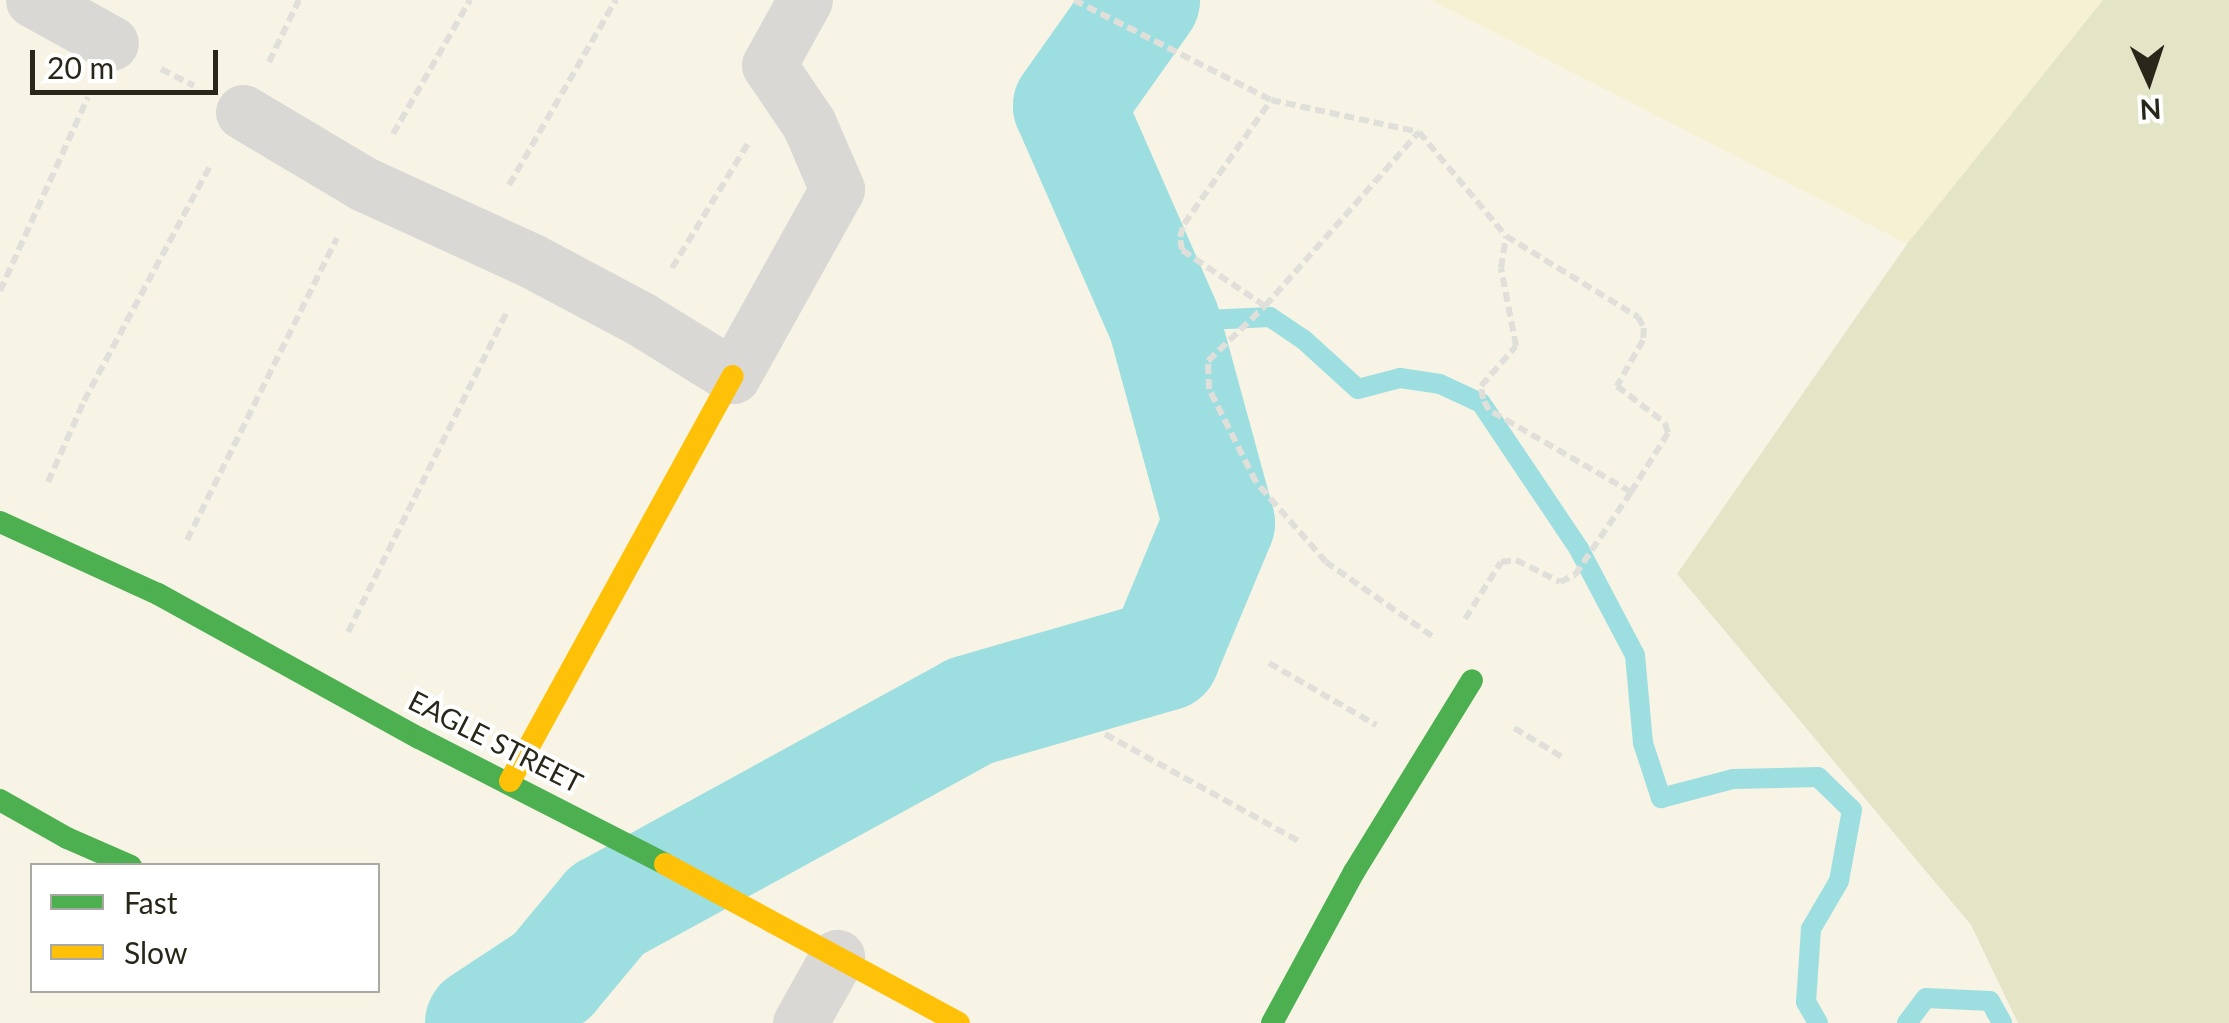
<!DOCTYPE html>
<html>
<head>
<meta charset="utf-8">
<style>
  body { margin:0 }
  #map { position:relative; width:2229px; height:1023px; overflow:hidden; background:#f7f4e6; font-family:Lato,sans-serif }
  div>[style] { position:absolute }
  .built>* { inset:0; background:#f6f1d3 }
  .green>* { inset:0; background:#e4e5c6 }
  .stream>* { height:20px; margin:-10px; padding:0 10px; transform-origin:10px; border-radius:10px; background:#9ddee0 }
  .river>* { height:112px; margin:-56px; padding:0 56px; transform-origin:56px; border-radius:56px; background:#9ddee0 }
  .path>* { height:6px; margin-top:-3px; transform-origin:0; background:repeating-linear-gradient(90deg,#e0dfda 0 10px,transparent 0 15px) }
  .street>* { height:55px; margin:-27.5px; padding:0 27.5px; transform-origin:27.5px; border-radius:27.5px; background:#d9d8d4 }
  .fast>* { height:22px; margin:-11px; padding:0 11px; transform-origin:11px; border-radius:11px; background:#4caf50 }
  .slow>* { height:22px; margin:-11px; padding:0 11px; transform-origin:11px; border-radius:11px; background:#ffc107 }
  span { translate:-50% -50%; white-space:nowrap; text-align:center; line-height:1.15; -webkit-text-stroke:8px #fff; paint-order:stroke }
  .street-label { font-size:28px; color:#29271a }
  .legend { position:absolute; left:30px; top:863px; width:350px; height:130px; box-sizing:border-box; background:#fff; border:2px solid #a9a9a3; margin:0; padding:12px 18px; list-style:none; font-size:30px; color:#29271a }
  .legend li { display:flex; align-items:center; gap:20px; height:50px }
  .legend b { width:50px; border:2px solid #a9a9a3 }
  .north { position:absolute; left:2099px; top:30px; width:100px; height:100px; -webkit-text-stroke:8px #fff; paint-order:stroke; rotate:177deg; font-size:28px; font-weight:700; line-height:40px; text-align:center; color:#29271a }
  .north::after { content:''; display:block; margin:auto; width:35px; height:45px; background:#29271a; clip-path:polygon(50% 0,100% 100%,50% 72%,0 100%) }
  .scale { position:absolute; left:30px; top:50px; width:188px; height:45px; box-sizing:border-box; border:5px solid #29271a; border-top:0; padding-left:12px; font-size:30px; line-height:35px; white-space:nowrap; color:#29271a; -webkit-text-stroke:8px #fff; paint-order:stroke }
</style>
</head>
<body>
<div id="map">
  <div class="built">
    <i style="clip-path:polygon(1431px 0,2103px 0,1907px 244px)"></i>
  </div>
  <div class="green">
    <i style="clip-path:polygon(2103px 0,2229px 0,2229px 1023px,2018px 1023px,1971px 925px,1677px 574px,1907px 244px)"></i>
  </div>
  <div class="stream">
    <i style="left:1164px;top:322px;width:106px;rotate:-2.7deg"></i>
    <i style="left:1270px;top:317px;width:40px;rotate:34deg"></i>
    <i style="left:1303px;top:339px;width:74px;rotate:42.3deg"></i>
    <i style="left:1358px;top:389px;width:43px;rotate:-14.7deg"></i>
    <i style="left:1400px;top:378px;width:40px;rotate:8.5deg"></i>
    <i style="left:1440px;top:384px;width:45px;rotate:24.9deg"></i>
    <i style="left:1481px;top:403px;width:176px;rotate:56.1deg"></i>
    <i style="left:1579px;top:549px;width:120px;rotate:62.2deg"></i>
    <i style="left:1635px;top:655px;width:88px;rotate:84.8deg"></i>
    <i style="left:1643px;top:743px;width:58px;rotate:71.9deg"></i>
    <i style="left:1661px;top:798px;width:74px;rotate:-14.8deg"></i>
    <i style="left:1733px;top:779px;width:85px;rotate:-1.3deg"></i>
    <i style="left:1818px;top:777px;width:47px;rotate:44.1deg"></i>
    <i style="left:1852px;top:810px;width:72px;rotate:100.4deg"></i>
    <i style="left:1839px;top:881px;width:56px;rotate:120.3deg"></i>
    <i style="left:1811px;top:929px;width:73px;rotate:93.9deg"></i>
    <i style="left:1806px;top:1002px;width:24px;rotate:60deg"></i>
    <i style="left:1907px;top:1023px;width:31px;rotate:-53deg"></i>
    <i style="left:1926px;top:998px;width:64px;rotate:2.7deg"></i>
    <i style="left:1990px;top:1001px;width:25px;rotate:61deg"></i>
  </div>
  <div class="river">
    <i style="left:481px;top:1023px;width:85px;rotate:-33.5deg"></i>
    <i style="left:552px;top:976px;width:86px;rotate:-50.2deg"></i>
    <i style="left:607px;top:910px;width:414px;rotate:-28.7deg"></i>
    <i style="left:970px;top:711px;width:202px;rotate:-16.1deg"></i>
    <i style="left:1164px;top:655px;width:143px;rotate:-67.4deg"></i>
    <i style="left:1219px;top:523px;width:208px;rotate:-105.3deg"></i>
    <i style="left:1164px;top:322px;width:236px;rotate:-113.7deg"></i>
    <i style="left:1069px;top:106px;width:130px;rotate:-54.7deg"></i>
  </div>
  <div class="path">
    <i style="left:1074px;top:0;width:221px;rotate:26.9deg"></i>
    <i style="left:1271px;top:100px;width:151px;rotate:12.2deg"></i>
    <i style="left:269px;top:62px;width:69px;rotate:-64.2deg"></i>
    <i style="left:161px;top:69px;width:37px;rotate:27deg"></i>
    <i style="left:393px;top:134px;width:155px;rotate:-60.1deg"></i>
    <i style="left:509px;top:185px;width:214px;rotate:-60deg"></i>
    <i style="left:672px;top:268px;width:148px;rotate:-58.6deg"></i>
    <i style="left:0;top:291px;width:213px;rotate:-65.6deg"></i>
    <i style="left:1265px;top:306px;width:100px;rotate:-146deg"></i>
    <i style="left:1182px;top:250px;width:13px;rotate:-99deg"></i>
    <i style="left:1180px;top:237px;width:14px;rotate:-73deg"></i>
    <i style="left:1184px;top:224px;width:151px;rotate:-54.9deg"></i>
    <i style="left:48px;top:482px;width:89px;rotate:-66deg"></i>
    <i style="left:84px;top:401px;width:269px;rotate:-61.8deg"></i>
    <i style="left:187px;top:540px;width:337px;rotate:-63.6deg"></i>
    <i style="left:1465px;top:619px;width:67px;rotate:-57.7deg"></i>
    <i style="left:1501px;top:562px;width:15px;rotate:-8deg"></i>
    <i style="left:1516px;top:560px;width:49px;rotate:26.6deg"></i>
    <i style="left:1560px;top:582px;width:17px;rotate:-25deg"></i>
    <i style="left:1575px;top:575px;width:100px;rotate:-56deg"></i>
    <i style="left:348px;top:632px;width:357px;rotate:-63.6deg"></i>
    <i style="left:1432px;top:636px;width:129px;rotate:-145.1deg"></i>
    <i style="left:1326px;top:562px;width:106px;rotate:-131.2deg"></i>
    <i style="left:1256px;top:482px;width:104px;rotate:-116.8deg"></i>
    <i style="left:1209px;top:389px;width:28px;rotate:-92deg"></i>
    <i style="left:1208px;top:361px;width:79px;rotate:-44deg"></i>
    <i style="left:1265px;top:306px;width:232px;rotate:-48.5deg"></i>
    <i style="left:1419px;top:132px;width:136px;rotate:50.1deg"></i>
    <i style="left:1506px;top:236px;width:155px;rotate:31.5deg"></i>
    <i style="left:1638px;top:317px;width:13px;rotate:61deg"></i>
    <i style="left:1644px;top:328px;width:12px;rotate:95deg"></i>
    <i style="left:1643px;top:340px;width:53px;rotate:119.5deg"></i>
    <i style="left:1617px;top:386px;width:61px;rotate:37.6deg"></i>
    <i style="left:1665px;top:423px;width:10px;rotate:73deg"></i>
    <i style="left:1668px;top:433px;width:70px;rotate:122.1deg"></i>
    <i style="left:1631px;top:492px;width:164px;rotate:-150deg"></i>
    <i style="left:1489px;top:410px;width:13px;rotate:-119deg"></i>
    <i style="left:1483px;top:399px;width:13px;rotate:-99deg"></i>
    <i style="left:1481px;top:386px;width:53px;rotate:-48.8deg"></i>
    <i style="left:1516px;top:346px;width:79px;rotate:-100.9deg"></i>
    <i style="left:1501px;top:268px;width:32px;rotate:-81deg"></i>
    <i style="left:1269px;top:663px;width:124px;rotate:30.1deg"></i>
    <i style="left:1514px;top:728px;width:56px;rotate:31.1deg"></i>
    <i style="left:1105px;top:734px;width:224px;rotate:28.9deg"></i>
  </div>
  <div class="street">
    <i style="left:33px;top:0;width:89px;rotate:28.9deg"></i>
    <i style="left:243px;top:112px;width:141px;rotate:30.8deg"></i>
    <i style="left:364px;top:184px;width:185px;rotate:24.6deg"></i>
    <i style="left:532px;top:261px;width:123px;rotate:28deg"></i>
    <i style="left:641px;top:319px;width:108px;rotate:31.8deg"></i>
    <i style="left:733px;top:376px;width:214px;rotate:-60.9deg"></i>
    <i style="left:837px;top:189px;width:71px;rotate:-113.3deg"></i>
    <i style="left:809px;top:124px;width:71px;rotate:-124.1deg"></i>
    <i style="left:769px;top:65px;width:74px;rotate:-61deg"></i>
    <i style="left:800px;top:1023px;width:76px;rotate:-60.7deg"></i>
  </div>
  <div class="fast">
    <i style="left:0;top:522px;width:174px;rotate:24.5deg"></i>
    <i style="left:158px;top:594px;width:298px;rotate:28.9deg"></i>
    <i style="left:419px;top:738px;width:276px;rotate:27.1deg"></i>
    <i style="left:0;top:800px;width:77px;rotate:29.6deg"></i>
    <i style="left:67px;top:838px;width:70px;rotate:23.6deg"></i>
    <i style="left:1272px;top:1023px;width:172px;rotate:-61.5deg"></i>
    <i style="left:1354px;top:872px;width:225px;rotate:-58.4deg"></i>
  </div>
  <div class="slow">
    <i style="left:510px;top:781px;width:462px;rotate:-61.2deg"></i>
    <i style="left:665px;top:864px;width:334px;rotate:28.4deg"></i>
  </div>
  <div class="street-label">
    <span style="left:496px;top:741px;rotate:27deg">EAGLE STREET</span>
  </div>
  <ul class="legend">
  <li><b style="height:12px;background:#4caf50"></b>Fast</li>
  <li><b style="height:12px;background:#ffc107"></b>Slow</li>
  </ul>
  <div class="north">N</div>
  <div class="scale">20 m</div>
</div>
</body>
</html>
